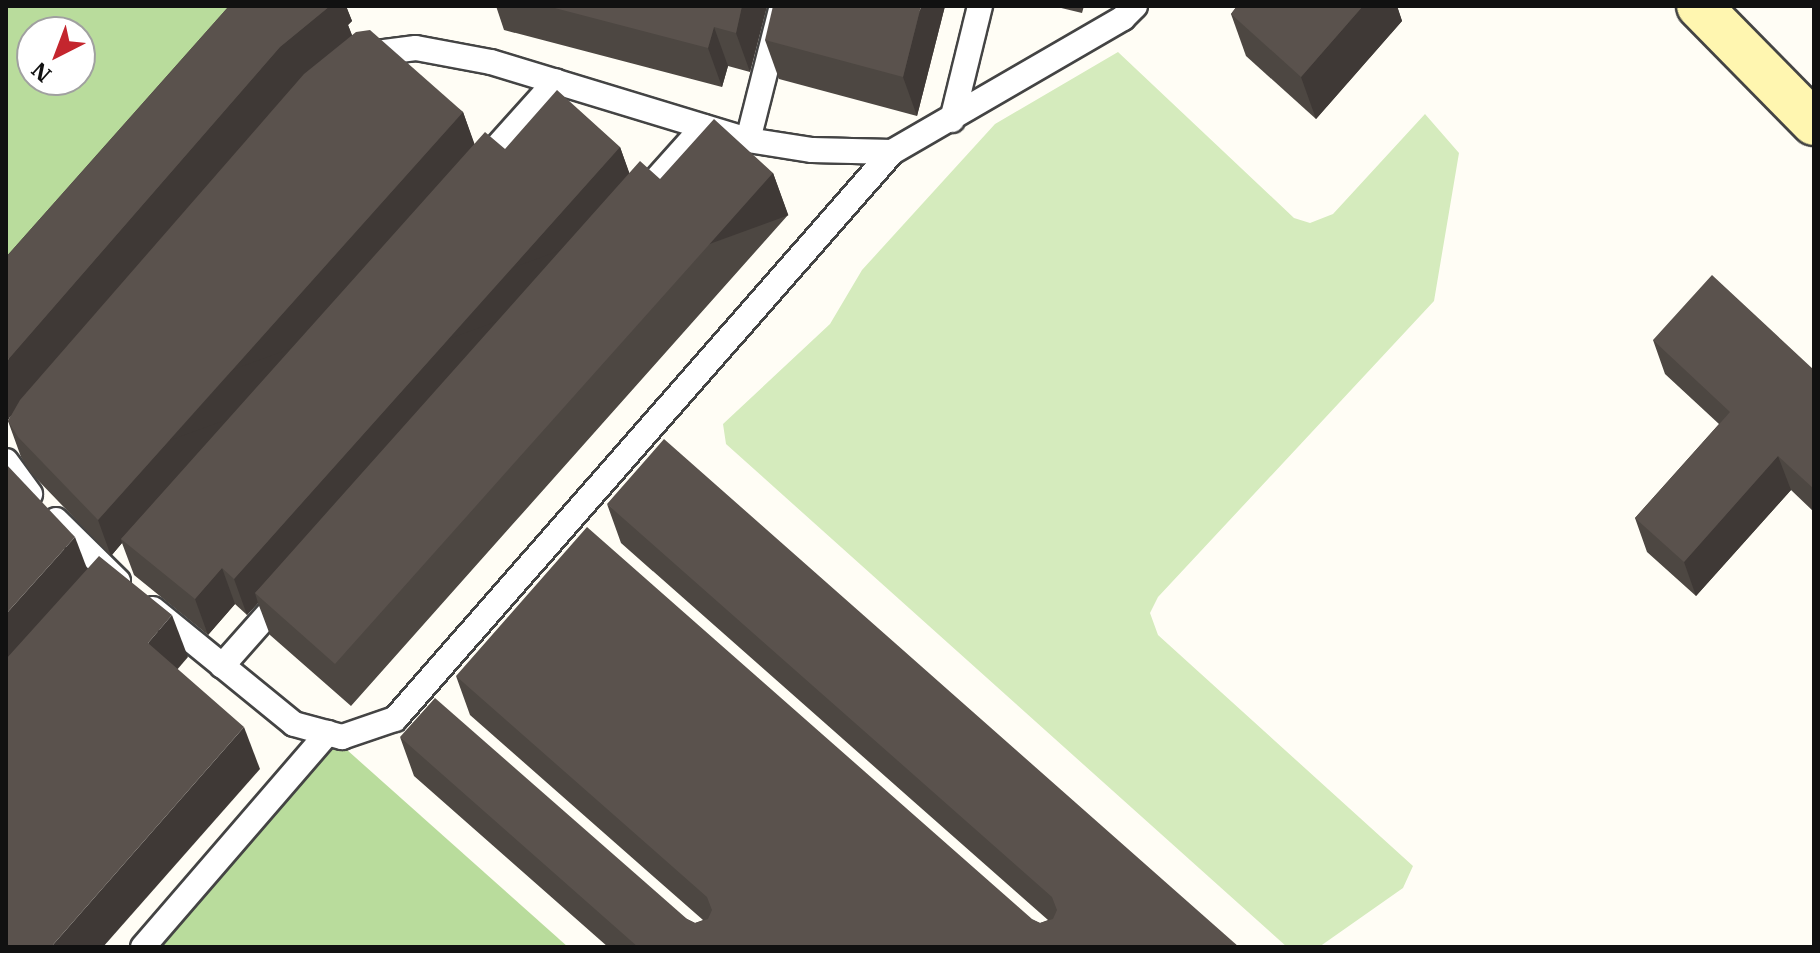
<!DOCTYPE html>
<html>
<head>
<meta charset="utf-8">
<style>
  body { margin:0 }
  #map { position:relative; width:1820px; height:953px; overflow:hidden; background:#fffdf5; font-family:"IBM Plex Serif",serif }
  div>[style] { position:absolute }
  .green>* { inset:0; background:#d5ebbd }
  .forest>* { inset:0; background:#b9dc9c }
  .roads { filter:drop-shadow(2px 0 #444) drop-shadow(-2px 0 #444) drop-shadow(0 2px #444) drop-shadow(0 -2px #444) }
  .lane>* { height:24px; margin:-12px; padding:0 12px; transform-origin:12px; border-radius:12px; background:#fff }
  .secondary>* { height:44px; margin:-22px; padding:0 22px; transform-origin:22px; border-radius:22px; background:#fff6b0 }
  .wall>* { inset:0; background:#4d4742 }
  .shaded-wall>* { inset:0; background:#3f3936; transform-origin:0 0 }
  .building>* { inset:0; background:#5a524d }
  span { translate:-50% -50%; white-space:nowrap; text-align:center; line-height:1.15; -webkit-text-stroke:8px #fff; paint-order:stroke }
  .frame { position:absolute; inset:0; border:8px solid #111; pointer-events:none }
  .north { position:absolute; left:16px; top:16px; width:80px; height:80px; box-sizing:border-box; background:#fff; border:2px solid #a0a0a0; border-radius:50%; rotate:222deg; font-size:22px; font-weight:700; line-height:32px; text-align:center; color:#111 }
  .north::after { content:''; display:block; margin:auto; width:28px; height:36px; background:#c4262e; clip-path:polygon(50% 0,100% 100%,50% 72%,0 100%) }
</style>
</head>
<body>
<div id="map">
  <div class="green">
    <i style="clip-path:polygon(1118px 52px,1294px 218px,1310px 223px,1333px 214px,1425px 114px,1459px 153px,1434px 301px,1158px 597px,1150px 613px,1158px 635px,1413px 866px,1403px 888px,1319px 947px,1287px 947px,726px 444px,723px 424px,830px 324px,862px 270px,995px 124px)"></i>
  </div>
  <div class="forest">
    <i style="clip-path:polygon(evenodd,6px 6px,230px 6px,6px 266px,6px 6px,32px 32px,80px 32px,80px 80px,32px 80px,32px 32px)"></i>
    <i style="clip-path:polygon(328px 733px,568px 947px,143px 947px)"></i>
  </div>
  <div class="roads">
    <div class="lane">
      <i style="left:361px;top:55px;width:55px;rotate:-7.3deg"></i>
      <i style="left:416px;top:48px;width:76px;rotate:10.6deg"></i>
      <i style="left:491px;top:62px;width:269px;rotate:16.9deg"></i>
      <i style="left:748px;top:140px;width:65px;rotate:8.9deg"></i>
      <i style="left:812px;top:150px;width:80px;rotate:1.4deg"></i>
      <i style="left:952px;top:120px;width:117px;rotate:-76.2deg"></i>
      <i style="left:748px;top:140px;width:138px;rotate:-75.8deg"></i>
      <i style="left:477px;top:169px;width:118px;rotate:-48.1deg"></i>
      <i style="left:636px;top:202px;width:101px;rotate:-48.2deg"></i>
      <i style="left:6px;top:461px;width:41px;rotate:54deg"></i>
      <i style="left:56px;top:520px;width:87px;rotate:44.5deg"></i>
      <i style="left:153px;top:609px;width:182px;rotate:39.2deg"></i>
      <i style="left:294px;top:724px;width:50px;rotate:15.2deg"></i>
      <i style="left:342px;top:737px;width:56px;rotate:-18.8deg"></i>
      <i style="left:395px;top:719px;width:754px;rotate:-48.76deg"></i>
      <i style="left:892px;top:152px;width:267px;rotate:-30.1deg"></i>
      <i style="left:1123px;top:18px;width:17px;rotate:-45deg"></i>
      <i style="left:222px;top:666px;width:94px;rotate:-48.5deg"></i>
      <i style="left:143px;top:947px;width:283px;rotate:-49.2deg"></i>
    </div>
    <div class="secondary">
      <i style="left:1699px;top:6px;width:164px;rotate:45.5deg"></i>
    </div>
  </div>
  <div class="wall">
    <i style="clip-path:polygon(229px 6px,346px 6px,352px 21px,348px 25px,352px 35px,463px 112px,474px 144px,505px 149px,620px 147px,629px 173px,660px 179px,773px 173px,788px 215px,351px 706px,270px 635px,258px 603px,247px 615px,235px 604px,208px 635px,134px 575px,122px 543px,111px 556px,31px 473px,21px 457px,8px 421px,12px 414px,10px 417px,6px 257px)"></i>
    <i style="clip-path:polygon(496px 6px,767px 6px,750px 72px,728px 66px,722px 87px,504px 30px)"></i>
    <i style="clip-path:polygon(945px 6px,917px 116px,779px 79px,765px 40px)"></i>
    <i style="clip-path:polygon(1053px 6px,1084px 6px,1082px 13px)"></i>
    <i style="clip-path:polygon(1237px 6px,1397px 6px,1402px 21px,1316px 119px,1246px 56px,1231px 14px)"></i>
    <i style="clip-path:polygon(1653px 340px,1814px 370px,1814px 512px,1791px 490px,1696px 596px,1647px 552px,1635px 518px,1719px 424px,1665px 374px)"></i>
    <i style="clip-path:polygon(607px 504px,1239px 947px,608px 947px,414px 776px,400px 737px,687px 919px,695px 923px,703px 920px,470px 715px,456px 676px,1040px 923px,1048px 920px,621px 543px)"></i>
  </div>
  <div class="shaded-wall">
    <i style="clip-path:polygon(330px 6px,346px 6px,352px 21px,348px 25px,354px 41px,296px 89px,10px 417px,6px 424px,6px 362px,280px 47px)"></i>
    <i style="clip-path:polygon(742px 6px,767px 6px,750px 72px,736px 33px)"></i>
    <i style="clip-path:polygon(921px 6px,945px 6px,917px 116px,903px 77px)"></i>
    <i style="clip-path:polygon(1363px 6px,1397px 6px,1402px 21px,1316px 119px,1301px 77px)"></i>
    <i style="clip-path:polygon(714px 27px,728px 66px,722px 87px,708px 48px)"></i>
    <i style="clip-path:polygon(463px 112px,476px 148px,121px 539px,122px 543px,111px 556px,98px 520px)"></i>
    <i style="clip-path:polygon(620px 147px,633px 183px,255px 593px,258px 603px,247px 615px,234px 579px)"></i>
    <i style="left:773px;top:173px;width:45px;height:658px;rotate:70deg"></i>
    <i style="clip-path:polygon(1778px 456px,1791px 490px,1696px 596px,1684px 562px)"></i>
    <i style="clip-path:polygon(75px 537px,91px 579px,6px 674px,6px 614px)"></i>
    <i style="clip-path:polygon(222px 568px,235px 604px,208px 635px,195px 599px)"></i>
    <i style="clip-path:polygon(172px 615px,188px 657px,164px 685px,148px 643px)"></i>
    <i style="clip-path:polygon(244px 727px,260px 769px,103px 947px,51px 947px)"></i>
  </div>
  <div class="building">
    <i style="clip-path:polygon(229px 6px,330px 6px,280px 47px,6px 362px,6px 257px)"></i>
    <i style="clip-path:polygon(547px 6px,742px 6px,736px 33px,714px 27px,708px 48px)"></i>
    <i style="clip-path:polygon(773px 6px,921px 6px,903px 77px,765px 40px)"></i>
    <i style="clip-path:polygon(1237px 6px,1363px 6px,1301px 77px,1231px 14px)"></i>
    <i style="clip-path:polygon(370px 30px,463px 112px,98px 520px,18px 437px,8px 421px,20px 400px,304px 74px,356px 32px)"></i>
    <i style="clip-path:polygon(557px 90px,620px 147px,234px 579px,222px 568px,195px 599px,121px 539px,485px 132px,505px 149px)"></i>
    <i style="clip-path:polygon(714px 119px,773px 173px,335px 664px,255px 593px,640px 161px,660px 179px)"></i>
    <i style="clip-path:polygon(1712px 275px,1814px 370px,1814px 489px,1778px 456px,1684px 562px,1635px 518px,1730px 412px,1653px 340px)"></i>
    <i style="clip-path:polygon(664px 439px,1239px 947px,638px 947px,400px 737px,435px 698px,687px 919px,695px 923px,708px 919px,712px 910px,707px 897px,456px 676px,587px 527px,1032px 919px,1040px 923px,1053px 919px,1057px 910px,1052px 897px,607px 504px)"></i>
    <i style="clip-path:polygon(6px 464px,75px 537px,6px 614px)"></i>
    <i style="clip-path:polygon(99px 556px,172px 615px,148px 643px,244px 727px,51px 947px,6px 947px,6px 659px)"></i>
  </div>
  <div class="frame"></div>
  <div class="north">N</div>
</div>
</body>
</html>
